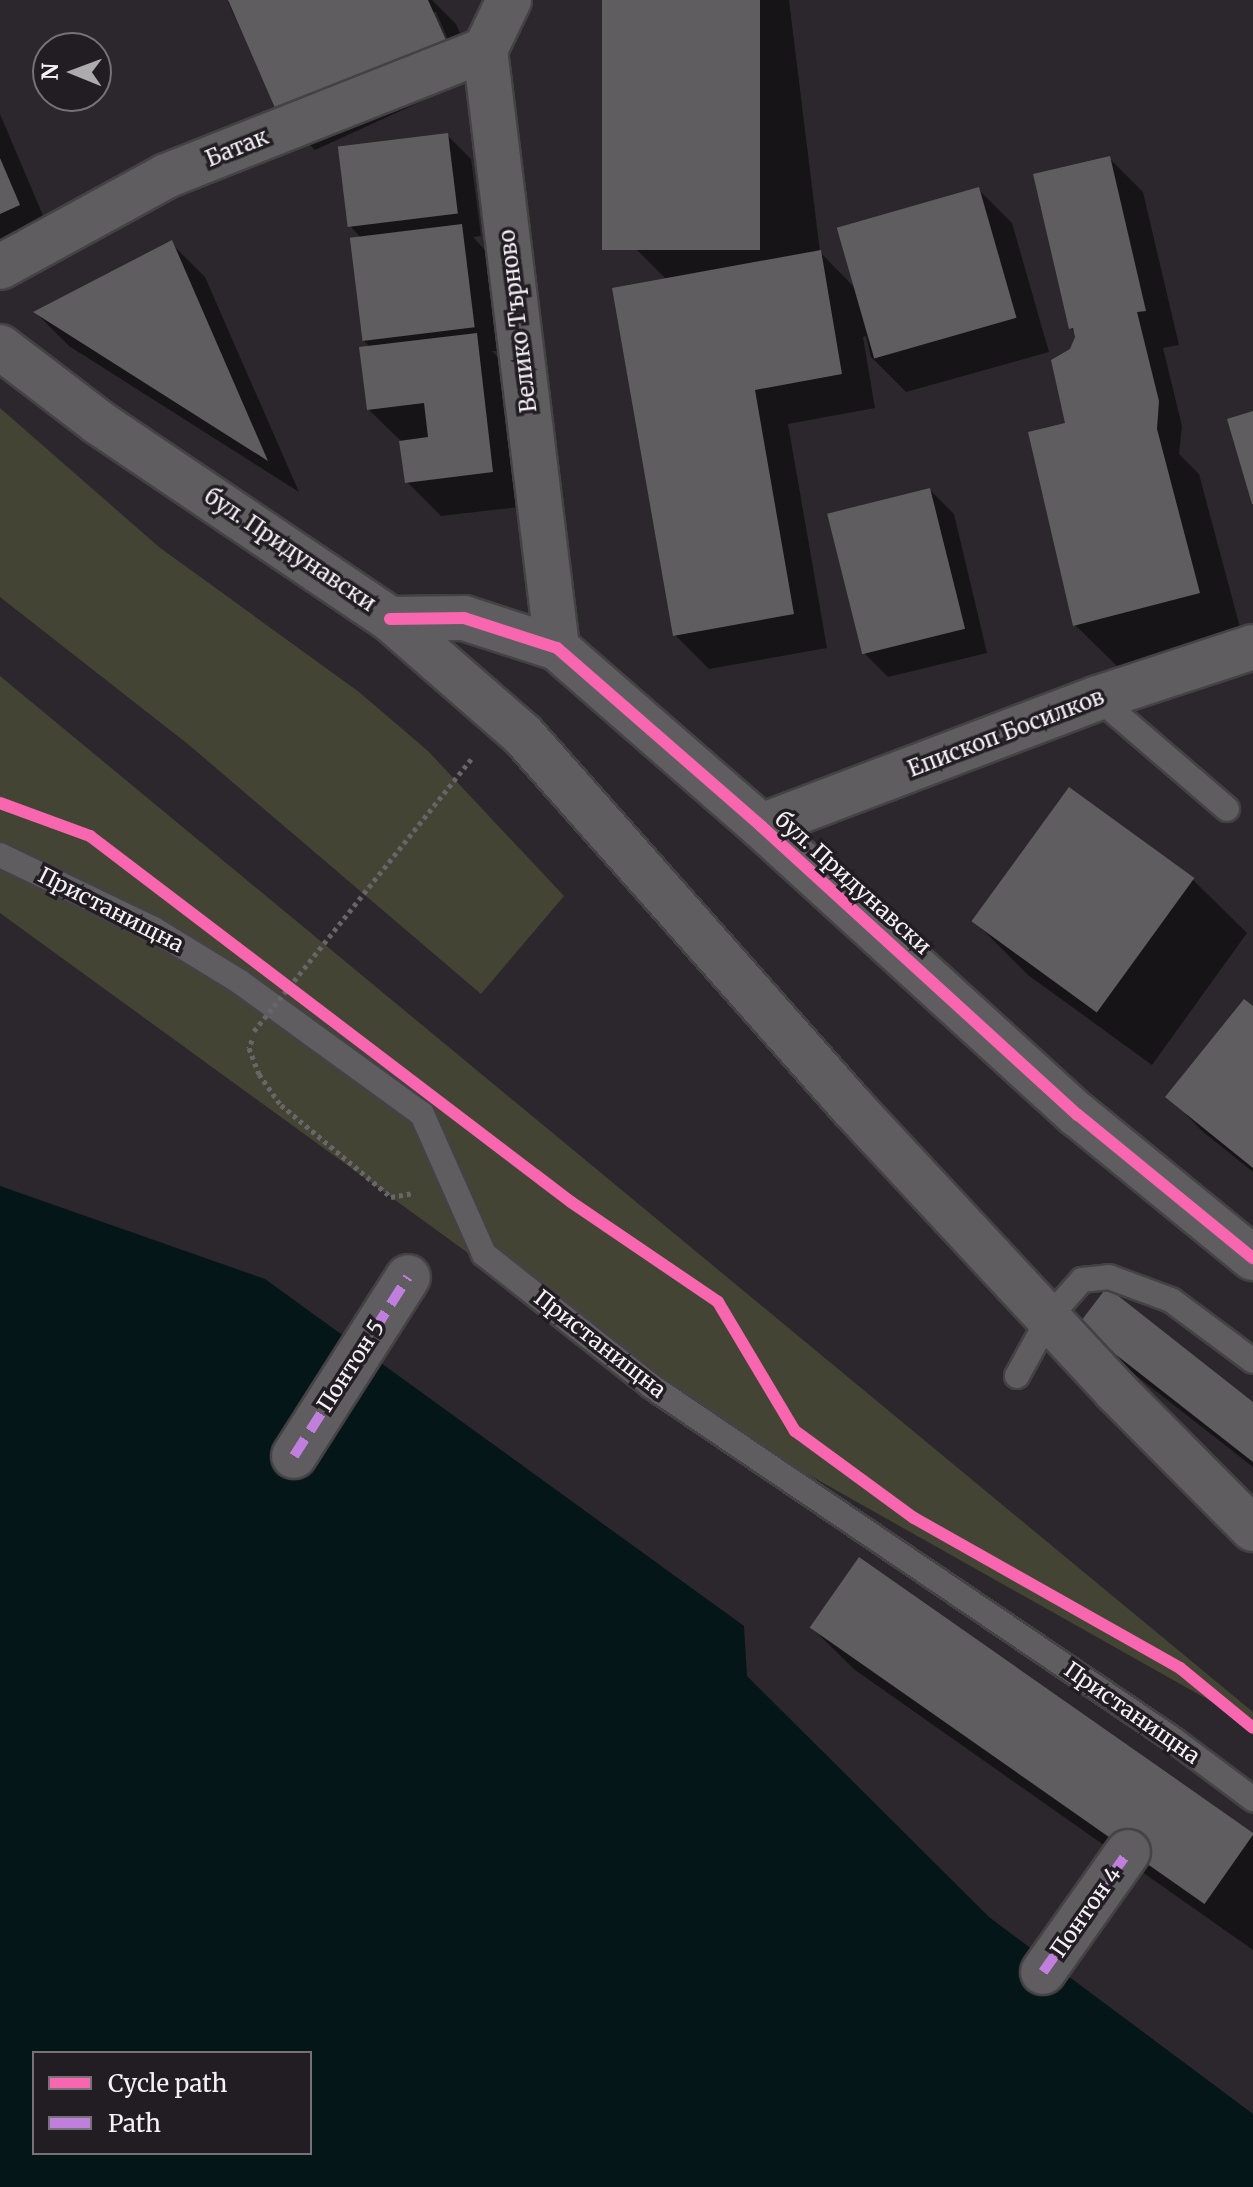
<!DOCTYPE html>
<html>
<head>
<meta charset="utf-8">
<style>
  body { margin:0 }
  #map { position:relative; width:1253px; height:2187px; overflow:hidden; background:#2b272c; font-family:Merriweather,serif }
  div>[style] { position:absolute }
  .green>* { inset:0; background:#434434 }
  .water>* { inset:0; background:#041617 }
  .shadow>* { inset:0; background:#0007 }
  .building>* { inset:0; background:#605d60; transform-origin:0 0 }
  .path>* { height:5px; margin-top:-2.5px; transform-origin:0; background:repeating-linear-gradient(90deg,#686669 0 4px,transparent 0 8px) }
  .roads { filter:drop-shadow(2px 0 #454245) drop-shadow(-2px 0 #454245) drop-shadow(0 2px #454245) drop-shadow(0 -2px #454245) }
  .lane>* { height:24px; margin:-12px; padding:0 12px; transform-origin:12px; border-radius:12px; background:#5f5d5f }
  .street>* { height:44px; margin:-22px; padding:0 22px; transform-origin:22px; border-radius:22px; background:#5f5d5f }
  .secondary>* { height:44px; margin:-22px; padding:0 22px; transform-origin:22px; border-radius:22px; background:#5f5d5f }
  .path-bridge>* { height:5px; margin-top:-2.5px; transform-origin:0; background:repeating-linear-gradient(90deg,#686669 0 4px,transparent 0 8px) }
  .quiet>* { height:10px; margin-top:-5px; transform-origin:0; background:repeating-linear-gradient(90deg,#c07fdc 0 20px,transparent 0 30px) }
  .cycleway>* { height:12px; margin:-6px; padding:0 6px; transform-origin:6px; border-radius:6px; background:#f766af }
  span { translate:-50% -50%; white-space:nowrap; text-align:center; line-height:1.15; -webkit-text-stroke:7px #221d23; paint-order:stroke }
  .street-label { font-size:22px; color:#f5f2f6 }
  .legend { position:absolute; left:32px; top:2051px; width:280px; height:104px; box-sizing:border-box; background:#221d23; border:2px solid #767277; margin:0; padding:10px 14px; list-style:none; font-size:24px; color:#f5f2f6 }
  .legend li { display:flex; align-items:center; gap:16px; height:40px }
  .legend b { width:40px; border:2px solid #767277 }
  .north { position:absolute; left:32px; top:32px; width:80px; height:80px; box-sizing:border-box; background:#221d23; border:2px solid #767277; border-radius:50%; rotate:271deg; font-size:22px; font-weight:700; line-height:32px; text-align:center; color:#f5f2f6 }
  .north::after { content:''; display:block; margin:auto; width:28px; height:36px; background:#aeabaf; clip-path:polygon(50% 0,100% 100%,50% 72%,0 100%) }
</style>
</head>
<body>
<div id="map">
  <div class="green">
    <i style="clip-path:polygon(0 408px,159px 547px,359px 692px,428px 751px,564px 896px,481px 994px,189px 745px,0 597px)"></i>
    <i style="clip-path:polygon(0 676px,1253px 1712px,1253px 1725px,651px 1386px,0 913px)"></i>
  </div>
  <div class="water">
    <i style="clip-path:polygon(evenodd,0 1186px,265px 1279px,744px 1626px,747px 1676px,989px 1917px,1253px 2114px,1253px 2187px,0 2187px,0 1186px,34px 2053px,310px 2053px,310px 2153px,34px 2153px,34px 2053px)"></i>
  </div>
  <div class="shadow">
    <i style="clip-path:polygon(evenodd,232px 0,432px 0,456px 24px,479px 75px,315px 150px,280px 115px,228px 2px,232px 0,431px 12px,436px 12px,452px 49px,448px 50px,431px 12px)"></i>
    <i style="clip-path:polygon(604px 0,789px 0,820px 252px,853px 286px,978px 189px,1012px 223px,1049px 352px,906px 392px,871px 357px,866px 336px,863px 337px,875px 408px,788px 424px,827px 648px,709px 669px,675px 635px,667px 280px,634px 247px)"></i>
    <i style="clip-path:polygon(0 114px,53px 239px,0 262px)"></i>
    <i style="clip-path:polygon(447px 135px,471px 159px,481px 236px,473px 237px,485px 250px,497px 351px,492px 351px,510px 370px,527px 506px,441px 516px,407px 482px,402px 442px,368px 409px,371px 348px,364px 341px,362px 239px,351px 227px)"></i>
    <i style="clip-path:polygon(1109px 158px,1143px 192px,1179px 345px,1163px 348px,1182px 426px,1179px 454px,1199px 474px,1242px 635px,1118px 667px,1075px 625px,1067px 425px,1076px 334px,1071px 328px)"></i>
    <i style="clip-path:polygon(171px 243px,205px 277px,299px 492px,69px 346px,36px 313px)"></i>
    <i style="clip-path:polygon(930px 490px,954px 514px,987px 653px,888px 677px,864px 653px)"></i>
    <i style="clip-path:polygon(1069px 790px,1193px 880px,1247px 933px,1152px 1065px,1028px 975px,975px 922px)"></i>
    <i style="clip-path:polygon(1253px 1009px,1253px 1172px,1202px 1131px,1168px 1096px)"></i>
    <i style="clip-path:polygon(1081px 1324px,1253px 1405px,1253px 1467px,1115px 1359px)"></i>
    <i style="clip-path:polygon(812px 1628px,1253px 1836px,1253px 1950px,855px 1670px)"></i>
  </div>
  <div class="building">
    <i style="clip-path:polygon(228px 0,428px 0,446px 40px,279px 117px)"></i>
    <i style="left:602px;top:0;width:158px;height:250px"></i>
    <i style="left:448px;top:133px;width:81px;height:111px;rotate:83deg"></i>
    <i style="clip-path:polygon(1110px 156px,1146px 311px,1137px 312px,1159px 401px,1157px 429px,1200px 593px,1073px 626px,1028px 432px,1065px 423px,1051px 360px,1070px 349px,1075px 337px,1073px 328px,1069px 329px,1033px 174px)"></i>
    <i style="clip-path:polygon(0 158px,20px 205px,0 214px)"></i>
    <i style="left:979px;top:187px;width:136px;height:148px;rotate:74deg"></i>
    <i style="left:462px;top:224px;width:104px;height:113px;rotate:83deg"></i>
    <i style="clip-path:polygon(172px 240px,268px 461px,33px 312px)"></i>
    <i style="clip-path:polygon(821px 250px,842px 374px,755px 390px,794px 614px,673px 636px,612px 288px)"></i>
    <i style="clip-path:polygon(477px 333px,493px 472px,405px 483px,399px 441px,428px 437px,424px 403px,367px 410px,359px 347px)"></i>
    <i style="clip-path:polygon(1253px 411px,1253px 504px,1252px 504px,1227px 419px)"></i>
    <i style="left:930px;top:488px;width:145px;height:106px;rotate:76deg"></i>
    <i style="left:1069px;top:787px;width:155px;height:166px;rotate:36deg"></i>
    <i style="clip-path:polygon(1244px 999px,1253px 1006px,1253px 1168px,1165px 1097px)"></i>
    <i style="clip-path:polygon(1107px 1287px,1253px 1402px,1253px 1462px,1078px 1325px)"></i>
    <i style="left:859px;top:1557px;width:482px;height:86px;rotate:35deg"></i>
  </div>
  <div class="path">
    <i style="left:252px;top:1040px;width:9px;rotate:111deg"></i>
    <i style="left:249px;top:1048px;width:28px;rotate:69deg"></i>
    <i style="left:259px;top:1074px;width:38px;rotate:55deg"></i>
    <i style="left:281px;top:1105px;width:143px;rotate:39.9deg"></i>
    <i style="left:391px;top:1197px;width:23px;rotate:-10deg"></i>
  </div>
  <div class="roads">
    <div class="lane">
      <i style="left:1098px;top:698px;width:170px;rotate:40.7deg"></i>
      <i style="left:0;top:855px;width:169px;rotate:25.7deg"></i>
      <i style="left:152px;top:928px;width:103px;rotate:31.5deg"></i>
      <i style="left:240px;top:982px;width:225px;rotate:36deg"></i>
      <i style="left:422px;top:1114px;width:153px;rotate:66.1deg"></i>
      <i style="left:484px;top:1254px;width:213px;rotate:38.3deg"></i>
      <i style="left:651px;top:1386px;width:632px;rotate:34.09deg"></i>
      <i style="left:1174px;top:1740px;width:99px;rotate:36.8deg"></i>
      <i style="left:1017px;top:1376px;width:68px;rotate:-61.2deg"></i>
      <i style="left:1050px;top:1316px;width:48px;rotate:-48.4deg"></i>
      <i style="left:1082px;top:1280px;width:27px;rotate:-6deg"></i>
      <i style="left:1109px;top:1277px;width:66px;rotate:20.4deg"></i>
      <i style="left:1171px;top:1300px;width:102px;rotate:36.6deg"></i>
    </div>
    <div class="street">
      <i style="left:509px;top:0;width:55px;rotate:115.6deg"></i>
      <i style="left:485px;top:50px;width:602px;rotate:83.13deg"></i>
      <i style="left:0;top:267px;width:189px;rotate:-28.7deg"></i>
      <i style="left:166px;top:176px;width:343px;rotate:-21.6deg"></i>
      <i style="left:390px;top:619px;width:74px;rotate:-0.8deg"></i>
      <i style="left:464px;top:618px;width:98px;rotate:17.9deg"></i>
      <i style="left:557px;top:648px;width:271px;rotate:41.1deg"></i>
      <i style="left:761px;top:826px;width:429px;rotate:42.4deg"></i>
      <i style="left:1078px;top:1115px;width:226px;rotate:39.3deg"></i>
      <i style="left:761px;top:826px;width:360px;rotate:-20.8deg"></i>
      <i style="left:1098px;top:698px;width:163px;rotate:-18.2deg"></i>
      <i style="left:294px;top:1456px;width:212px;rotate:-57.5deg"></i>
      <i style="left:1043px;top:1972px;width:147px;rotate:-54.7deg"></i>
    </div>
    <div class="secondary">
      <i style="left:0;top:347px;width:123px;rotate:37.4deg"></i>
      <i style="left:98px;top:422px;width:352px;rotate:34deg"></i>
      <i style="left:390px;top:619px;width:176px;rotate:41.1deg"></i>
      <i style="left:523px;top:735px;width:498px;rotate:48.5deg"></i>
      <i style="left:853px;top:1108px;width:385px;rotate:47.1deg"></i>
      <i style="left:1115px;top:1390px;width:196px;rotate:45.2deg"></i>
    </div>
  </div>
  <div class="path-bridge">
    <i style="left:254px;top:1031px;width:351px;rotate:-51.4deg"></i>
  </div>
  <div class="quiet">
    <i style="left:294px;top:1456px;width:212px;rotate:-57.5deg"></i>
    <i style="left:1043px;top:1972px;width:147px;rotate:-54.7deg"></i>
  </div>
  <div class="cycleway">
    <i style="left:390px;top:619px;width:74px;rotate:-0.8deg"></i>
    <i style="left:464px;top:618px;width:98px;rotate:17.9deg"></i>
    <i style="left:557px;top:648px;width:271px;rotate:41.1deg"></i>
    <i style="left:761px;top:826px;width:429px;rotate:42.4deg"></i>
    <i style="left:1078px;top:1115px;width:226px;rotate:39.3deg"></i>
    <i style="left:0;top:803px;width:96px;rotate:20.1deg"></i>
    <i style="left:90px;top:836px;width:604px;rotate:37.27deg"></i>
    <i style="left:571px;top:1202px;width:178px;rotate:34.2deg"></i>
    <i style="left:718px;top:1302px;width:150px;rotate:59.2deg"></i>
    <i style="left:795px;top:1431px;width:147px;rotate:36.2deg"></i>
    <i style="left:914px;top:1518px;width:305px;rotate:29.4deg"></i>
    <i style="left:1180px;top:1668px;width:94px;rotate:39.4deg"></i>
  </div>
  <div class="street-label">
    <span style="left:237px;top:148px;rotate:-22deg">Батак</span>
    <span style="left:518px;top:321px;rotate:-97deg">Велико Търново</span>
    <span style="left:290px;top:550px;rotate:34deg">бул. Придунавски</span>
    <span style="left:1006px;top:733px;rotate:-21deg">Епископ Босилков</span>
    <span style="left:853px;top:883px;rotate:42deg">бул. Придунавски</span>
    <span style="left:111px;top:910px;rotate:27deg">Пристанищна</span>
    <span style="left:600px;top:1344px;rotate:38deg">Пристанищна</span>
    <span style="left:351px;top:1366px;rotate:-57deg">Понтон 5</span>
    <span style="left:1132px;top:1713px;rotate:35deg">Пристанищна</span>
    <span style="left:1086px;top:1912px;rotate:-55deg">Понтон 4</span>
  </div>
  <ul class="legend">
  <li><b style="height:10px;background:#f766af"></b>Cycle path</li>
  <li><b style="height:10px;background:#c07fdc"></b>Path</li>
  </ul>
  <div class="north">N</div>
</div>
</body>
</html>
